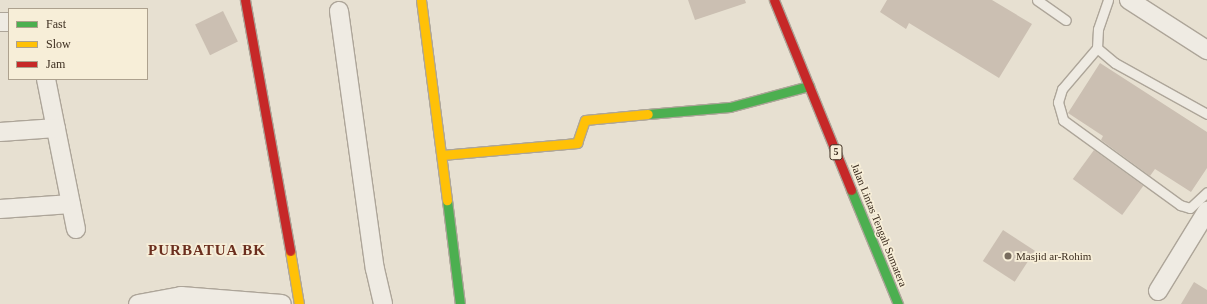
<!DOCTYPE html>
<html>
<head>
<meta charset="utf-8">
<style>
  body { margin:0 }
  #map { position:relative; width:1207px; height:304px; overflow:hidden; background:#e7e0d1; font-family:Georgia,serif }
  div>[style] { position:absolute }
  .building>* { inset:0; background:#cbbfb2; transform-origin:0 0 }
  .roads { filter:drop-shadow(1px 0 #ada599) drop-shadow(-1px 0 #ada599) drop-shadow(0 1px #ada599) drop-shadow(0 -1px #ada599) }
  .lane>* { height:9px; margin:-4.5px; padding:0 4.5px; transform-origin:4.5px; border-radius:4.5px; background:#efebe3 }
  .street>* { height:18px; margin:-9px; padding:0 9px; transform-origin:9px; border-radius:9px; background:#efebe3 }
  .fast>* { height:9px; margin:-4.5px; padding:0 4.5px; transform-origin:4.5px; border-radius:4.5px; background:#4caf50 }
  .slow>* { height:9px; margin:-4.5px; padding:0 4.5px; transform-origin:4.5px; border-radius:4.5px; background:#ffc107 }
  .jam>* { height:9px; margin:-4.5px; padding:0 4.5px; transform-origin:4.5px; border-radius:4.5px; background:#c62828 }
  .dots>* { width:11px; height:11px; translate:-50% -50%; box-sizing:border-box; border:2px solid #f7eed8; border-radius:50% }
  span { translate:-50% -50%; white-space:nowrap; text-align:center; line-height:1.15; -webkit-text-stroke:3.5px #f7eed8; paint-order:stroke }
  .shield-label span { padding:1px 3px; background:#f7eed8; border:1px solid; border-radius:3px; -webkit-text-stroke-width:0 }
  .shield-label { font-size:10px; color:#3d2e20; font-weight:700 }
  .street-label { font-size:11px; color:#3d2e20 }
  .poi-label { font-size:11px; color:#3d2e20 }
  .left { translate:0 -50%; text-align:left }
  .district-label { font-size:15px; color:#6b2e1e; font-weight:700; letter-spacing:1px }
  .legend { position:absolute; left:8px; top:8px; width:140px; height:72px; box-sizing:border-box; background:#f7eed8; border:1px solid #ada18e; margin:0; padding:5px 7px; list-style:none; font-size:12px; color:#3d2e20 }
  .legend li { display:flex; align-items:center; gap:8px; height:20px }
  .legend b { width:20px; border:1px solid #ada18e }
</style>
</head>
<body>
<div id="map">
  <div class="building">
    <i style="clip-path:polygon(688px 0,745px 0,746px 3px,695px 20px)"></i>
    <i style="clip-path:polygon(887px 0,992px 0,1032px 24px,999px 78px,909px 23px,906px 29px,880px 12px)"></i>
    <i style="left:223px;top:11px;width:34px;height:31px;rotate:64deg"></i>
    <i style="clip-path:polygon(1100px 63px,1207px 132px,1207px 168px,1191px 192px,1155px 169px,1150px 176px,1101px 140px,1103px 136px,1068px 113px)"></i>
    <i style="left:1094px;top:150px;width:61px;height:36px;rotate:36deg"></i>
    <i style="left:1003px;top:230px;width:38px;height:37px;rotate:33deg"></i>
    <i style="clip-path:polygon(1194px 282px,1207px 290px,1207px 304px,1181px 304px)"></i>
  </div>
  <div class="roads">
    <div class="lane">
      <i style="left:1037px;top:0;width:35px;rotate:35deg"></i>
      <i style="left:1108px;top:0;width:31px;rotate:109deg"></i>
      <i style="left:1098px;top:29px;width:19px;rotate:93deg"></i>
      <i style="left:1097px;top:48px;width:23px;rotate:40deg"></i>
      <i style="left:1115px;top:63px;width:105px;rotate:29deg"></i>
      <i style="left:1097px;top:48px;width:54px;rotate:130.5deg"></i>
      <i style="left:1062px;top:89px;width:14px;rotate:107deg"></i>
      <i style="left:1058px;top:102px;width:19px;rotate:74deg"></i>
      <i style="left:1063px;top:120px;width:145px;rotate:36deg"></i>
      <i style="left:1180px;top:205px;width:10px;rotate:17deg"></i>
      <i style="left:1190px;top:208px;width:23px;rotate:-43deg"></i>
    </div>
    <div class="street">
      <i style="left:1129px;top:0;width:93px;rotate:32.7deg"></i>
      <i style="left:339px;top:11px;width:260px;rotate:82.1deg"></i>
      <i style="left:375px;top:269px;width:36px;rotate:77deg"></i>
      <i style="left:0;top:22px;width:9px"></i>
      <i style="left:46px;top:79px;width:153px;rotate:78.7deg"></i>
      <i style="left:0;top:132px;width:56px;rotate:-4.1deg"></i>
      <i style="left:0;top:209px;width:71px;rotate:-4deg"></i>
      <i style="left:1158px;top:291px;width:94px;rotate:-58.5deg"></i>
      <i style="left:138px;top:304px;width:44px;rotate:-10.5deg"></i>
      <i style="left:181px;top:296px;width:101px;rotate:4.5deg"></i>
    </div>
    <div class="fast">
      <i style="left:648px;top:114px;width:82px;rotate:-4.9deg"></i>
      <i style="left:730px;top:107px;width:82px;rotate:-14.9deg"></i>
      <i style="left:851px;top:190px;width:123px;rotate:67.6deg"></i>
      <i style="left:447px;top:200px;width:105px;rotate:82.9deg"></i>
    </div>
    <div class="slow">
      <i style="left:421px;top:0;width:202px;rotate:82.6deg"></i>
      <i style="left:442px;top:155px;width:136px;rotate:-5.1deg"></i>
      <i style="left:577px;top:143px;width:24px;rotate:-71deg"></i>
      <i style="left:585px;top:120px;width:63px;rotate:-5.4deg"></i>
      <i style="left:290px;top:251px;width:54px;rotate:80.4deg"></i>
    </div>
    <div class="jam">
      <i style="left:245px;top:0;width:255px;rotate:79.8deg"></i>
      <i style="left:774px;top:0;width:205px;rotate:67.9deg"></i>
    </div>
  </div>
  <div class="dots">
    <i style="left:1008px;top:256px;background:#786c5e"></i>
  </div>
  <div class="shield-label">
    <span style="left:836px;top:152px">5</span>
  </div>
  <div class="street-label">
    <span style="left:879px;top:225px;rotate:68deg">Jalan Lintas Tengah Sumatera</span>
  </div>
  <div class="poi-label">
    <span class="left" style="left:1016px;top:256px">Masjid ar-Rohim</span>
  </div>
  <div class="district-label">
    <span style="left:207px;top:251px">PURBATUA BK</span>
  </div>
  <ul class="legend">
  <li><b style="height:5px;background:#4caf50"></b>Fast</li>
  <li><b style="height:5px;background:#ffc107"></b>Slow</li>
  <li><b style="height:5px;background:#c62828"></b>Jam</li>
  </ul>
</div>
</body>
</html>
